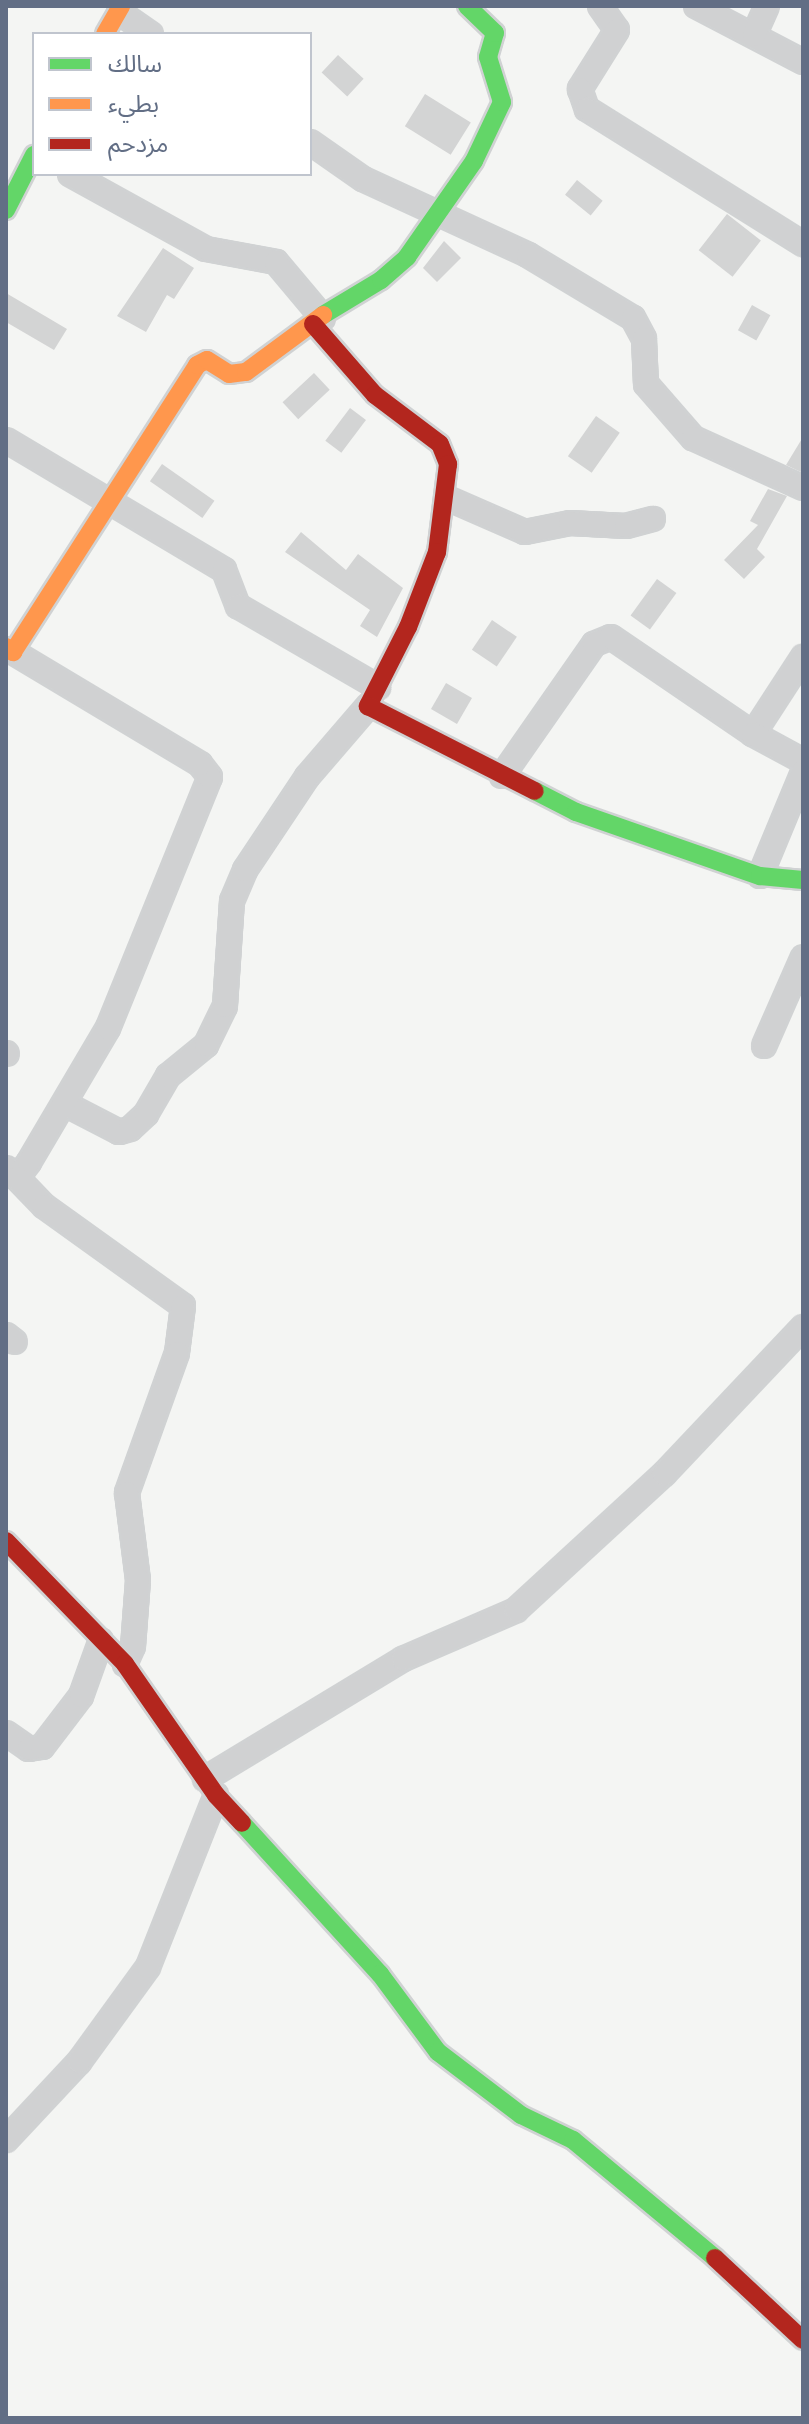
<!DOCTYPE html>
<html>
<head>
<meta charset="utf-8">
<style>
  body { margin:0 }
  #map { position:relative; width:809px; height:2424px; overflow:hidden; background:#f4f5f3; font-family:"Titillium Web","Noto Sans Arabic",sans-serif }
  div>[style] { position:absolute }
  .building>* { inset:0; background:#d3d4d4; transform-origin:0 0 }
  .roads { filter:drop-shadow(2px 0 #d0d2d3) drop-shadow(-2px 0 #d0d2d3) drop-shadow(0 2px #d0d2d3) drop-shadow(0 -2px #d0d2d3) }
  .street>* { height:22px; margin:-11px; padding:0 11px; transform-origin:11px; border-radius:11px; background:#d0d1d2 }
  .fast>* { height:18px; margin:-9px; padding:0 9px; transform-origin:9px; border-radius:9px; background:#63d668 }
  .slow>* { height:18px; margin:-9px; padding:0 9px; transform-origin:9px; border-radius:9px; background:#ff974d }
  .jam>* { height:18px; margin:-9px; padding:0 9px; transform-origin:9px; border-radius:9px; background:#b3261e }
  span { translate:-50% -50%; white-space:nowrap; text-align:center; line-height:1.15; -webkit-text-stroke:8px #fff; paint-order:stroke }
  .frame { position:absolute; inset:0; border:8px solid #626e85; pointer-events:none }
  .legend { position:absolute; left:32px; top:32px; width:280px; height:144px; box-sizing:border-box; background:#fff; border:2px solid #c0c5ce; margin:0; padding:10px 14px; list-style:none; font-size:24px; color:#626e85 }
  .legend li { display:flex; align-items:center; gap:16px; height:40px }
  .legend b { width:40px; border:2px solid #c0c5ce }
</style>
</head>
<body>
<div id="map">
  <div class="building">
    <i style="left:338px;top:55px;width:35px;height:24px;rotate:43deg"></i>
    <i style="left:425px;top:94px;width:54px;height:38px;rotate:32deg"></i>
    <i style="left:577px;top:180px;width:33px;height:19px;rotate:39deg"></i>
    <i style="left:727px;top:214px;width:43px;height:46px;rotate:38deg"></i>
    <i style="clip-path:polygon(444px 241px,461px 258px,437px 282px,423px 268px)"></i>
    <i style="clip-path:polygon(163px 248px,194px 268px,174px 299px,167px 295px,146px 332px,117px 316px)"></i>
    <i style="clip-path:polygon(6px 293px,67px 329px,54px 350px,6px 322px)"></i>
    <i style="left:752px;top:305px;width:21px;height:29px;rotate:29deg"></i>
    <i style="left:314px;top:373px;width:23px;height:43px;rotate:47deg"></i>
    <i style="left:350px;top:408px;width:20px;height:41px;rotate:37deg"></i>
    <i style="left:596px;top:416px;width:29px;height:49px;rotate:35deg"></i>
    <i style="clip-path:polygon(803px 437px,803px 468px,801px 472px,786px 465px)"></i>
    <i style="left:162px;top:464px;width:64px;height:21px;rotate:35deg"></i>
    <i style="clip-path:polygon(768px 489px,787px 496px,757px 549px,765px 557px,744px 579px,724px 560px,758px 525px,750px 521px)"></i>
    <i style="clip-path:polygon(301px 532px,346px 570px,358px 554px,403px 588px,377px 637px,360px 626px,370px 610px,285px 552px)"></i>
    <i style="left:657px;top:579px;width:24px;height:45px;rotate:36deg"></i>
    <i style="left:492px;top:620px;width:30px;height:36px;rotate:34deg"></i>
    <i style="left:446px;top:683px;width:30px;height:30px;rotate:30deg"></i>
  </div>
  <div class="roads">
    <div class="street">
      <i style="left:600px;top:6px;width:29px;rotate:55deg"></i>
      <i style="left:617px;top:30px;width:70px;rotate:122.1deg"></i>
      <i style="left:580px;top:89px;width:21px;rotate:71deg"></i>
      <i style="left:587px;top:109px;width:255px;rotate:32deg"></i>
      <i style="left:696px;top:6px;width:121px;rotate:27.6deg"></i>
      <i style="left:119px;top:12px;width:39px;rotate:35deg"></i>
      <i style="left:754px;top:35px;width:32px;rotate:-66deg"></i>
      <i style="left:310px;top:142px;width:65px;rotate:34.9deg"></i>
      <i style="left:363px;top:179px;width:182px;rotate:24.7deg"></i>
      <i style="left:528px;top:255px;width:122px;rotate:31deg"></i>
      <i style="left:633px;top:318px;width:24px;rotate:62deg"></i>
      <i style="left:644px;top:339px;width:45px;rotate:87.5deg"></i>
      <i style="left:646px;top:384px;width:72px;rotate:49deg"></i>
      <i style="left:693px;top:438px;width:121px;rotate:24.4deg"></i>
      <i style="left:70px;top:174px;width:155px;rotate:28.9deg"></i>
      <i style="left:206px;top:249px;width:71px;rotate:10.5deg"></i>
      <i style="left:276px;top:262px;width:73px;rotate:50deg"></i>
      <i style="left:6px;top:440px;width:254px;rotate:30.8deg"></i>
      <i style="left:224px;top:570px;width:39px;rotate:69deg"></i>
      <i style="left:238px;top:606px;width:162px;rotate:30.1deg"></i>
      <i style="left:447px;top:498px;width:85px;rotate:23.6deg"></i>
      <i style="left:525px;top:532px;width:46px;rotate:-11.3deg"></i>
      <i style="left:570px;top:523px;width:56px;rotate:3.1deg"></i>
      <i style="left:626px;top:526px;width:28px;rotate:-15deg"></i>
      <i style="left:753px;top:734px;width:92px;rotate:-57deg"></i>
      <i style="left:502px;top:776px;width:161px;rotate:-55.1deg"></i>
      <i style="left:594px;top:644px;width:18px;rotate:-22deg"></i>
      <i style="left:611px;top:637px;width:172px;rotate:34.3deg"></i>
      <i style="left:753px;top:734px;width:57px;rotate:28.4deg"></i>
      <i style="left:760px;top:876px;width:113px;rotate:-67.5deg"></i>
      <i style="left:764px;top:1046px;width:97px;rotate:-66.3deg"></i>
      <i style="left:6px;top:1053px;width:1px;rotate:45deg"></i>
      <i style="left:65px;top:1104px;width:61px;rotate:27.4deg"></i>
      <i style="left:119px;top:1132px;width:11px;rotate:-15deg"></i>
      <i style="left:130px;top:1129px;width:22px;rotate:-43deg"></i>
      <i style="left:146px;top:1114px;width:44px;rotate:-59.9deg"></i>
      <i style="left:168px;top:1076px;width:49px;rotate:-39.2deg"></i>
      <i style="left:206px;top:1045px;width:43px;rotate:-64deg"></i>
      <i style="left:225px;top:1006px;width:105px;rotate:-86.2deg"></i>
      <i style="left:232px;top:901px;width:34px;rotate:-67deg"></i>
      <i style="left:245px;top:870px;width:112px;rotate:-56.3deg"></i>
      <i style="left:307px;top:777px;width:94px;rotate:-49.3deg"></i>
      <i style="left:6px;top:1168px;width:15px;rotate:42deg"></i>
      <i style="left:17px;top:1178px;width:20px;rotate:-53deg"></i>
      <i style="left:29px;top:1162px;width:156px;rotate:-59.5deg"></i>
      <i style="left:108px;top:1028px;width:271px;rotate:-67.9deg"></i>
      <i style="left:210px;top:777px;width:16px;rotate:-128deg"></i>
      <i style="left:200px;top:764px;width:218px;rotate:-149.1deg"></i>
      <i style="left:17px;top:1178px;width:39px;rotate:46deg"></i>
      <i style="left:44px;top:1206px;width:171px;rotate:35.7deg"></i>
      <i style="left:183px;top:1306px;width:47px;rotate:97.3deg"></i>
      <i style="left:177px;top:1353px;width:149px;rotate:109.7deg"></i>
      <i style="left:127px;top:1493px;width:88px;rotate:82.8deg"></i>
      <i style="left:138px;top:1580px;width:66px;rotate:94.3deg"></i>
      <i style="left:133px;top:1646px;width:20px;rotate:114deg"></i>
      <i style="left:6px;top:1335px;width:11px;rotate:38deg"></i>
      <i style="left:6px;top:1733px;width:28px;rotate:35deg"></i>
      <i style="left:29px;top:1749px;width:13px;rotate:-9deg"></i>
      <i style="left:42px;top:1747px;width:64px;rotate:-52.6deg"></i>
      <i style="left:81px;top:1696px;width:59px;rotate:-70.3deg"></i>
      <i style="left:205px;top:1779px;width:232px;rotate:-31.2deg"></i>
      <i style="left:403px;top:1659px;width:123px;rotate:-23.4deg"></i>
      <i style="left:516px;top:1610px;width:201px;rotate:-42.6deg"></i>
      <i style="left:664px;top:1474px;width:202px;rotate:-46.6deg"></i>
      <i style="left:6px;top:2140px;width:107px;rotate:-46.9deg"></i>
      <i style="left:79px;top:2062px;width:117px;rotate:-54deg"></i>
      <i style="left:148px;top:1967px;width:185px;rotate:-68.4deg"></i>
    </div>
    <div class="fast">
      <i style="left:6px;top:210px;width:62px;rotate:-63deg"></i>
      <i style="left:323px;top:315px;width:68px;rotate:-31.1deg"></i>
      <i style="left:381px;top:280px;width:35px;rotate:-41deg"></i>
      <i style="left:407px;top:257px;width:117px;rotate:-55.1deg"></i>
      <i style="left:474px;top:161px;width:65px;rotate:-64.6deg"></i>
      <i style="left:502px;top:102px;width:47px;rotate:-107.3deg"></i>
      <i style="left:488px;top:57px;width:25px;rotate:-74deg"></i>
      <i style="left:495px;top:33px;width:39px;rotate:-136deg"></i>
      <i style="left:535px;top:791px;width:46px;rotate:27.1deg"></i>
      <i style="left:576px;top:812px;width:195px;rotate:19.2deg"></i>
      <i style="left:760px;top:876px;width:43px;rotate:5.3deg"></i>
      <i style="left:242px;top:1823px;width:205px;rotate:47.6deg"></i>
      <i style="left:380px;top:1974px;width:97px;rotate:53.4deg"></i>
      <i style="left:438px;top:2052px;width:104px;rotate:37.2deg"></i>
      <i style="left:521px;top:2115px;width:58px;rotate:25.7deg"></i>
      <i style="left:573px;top:2140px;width:185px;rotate:39.7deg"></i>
    </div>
    <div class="slow">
      <i style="left:105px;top:34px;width:32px;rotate:-60deg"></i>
      <i style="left:6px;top:647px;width:9px;rotate:36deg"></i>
      <i style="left:13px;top:652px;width:341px;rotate:-57.3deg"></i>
      <i style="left:197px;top:365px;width:11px;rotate:-27deg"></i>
      <i style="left:207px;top:360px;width:26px;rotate:32deg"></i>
      <i style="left:229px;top:374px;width:17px;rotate:-7deg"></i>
      <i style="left:246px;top:372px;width:96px;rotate:-36.5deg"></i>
    </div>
    <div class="jam">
      <i style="left:313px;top:324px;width:94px;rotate:48.9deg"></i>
      <i style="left:375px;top:395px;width:81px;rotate:37deg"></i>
      <i style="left:440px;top:444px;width:22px;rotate:68deg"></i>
      <i style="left:448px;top:464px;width:89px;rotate:97.1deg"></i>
      <i style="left:437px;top:552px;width:80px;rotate:111.1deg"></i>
      <i style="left:408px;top:627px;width:89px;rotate:116.9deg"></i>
      <i style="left:368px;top:706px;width:187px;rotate:27deg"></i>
      <i style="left:6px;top:1541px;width:171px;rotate:45.9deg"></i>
      <i style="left:125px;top:1664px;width:160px;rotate:55.2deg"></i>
      <i style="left:216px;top:1795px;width:38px;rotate:47deg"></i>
      <i style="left:715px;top:2258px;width:120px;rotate:43deg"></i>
    </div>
  </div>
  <div class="frame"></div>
  <ul class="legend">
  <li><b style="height:10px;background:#63d668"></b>سالك</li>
  <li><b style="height:10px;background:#ff974d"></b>بطيء</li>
  <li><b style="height:10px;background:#b3261e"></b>مزدحم</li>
  </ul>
</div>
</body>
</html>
